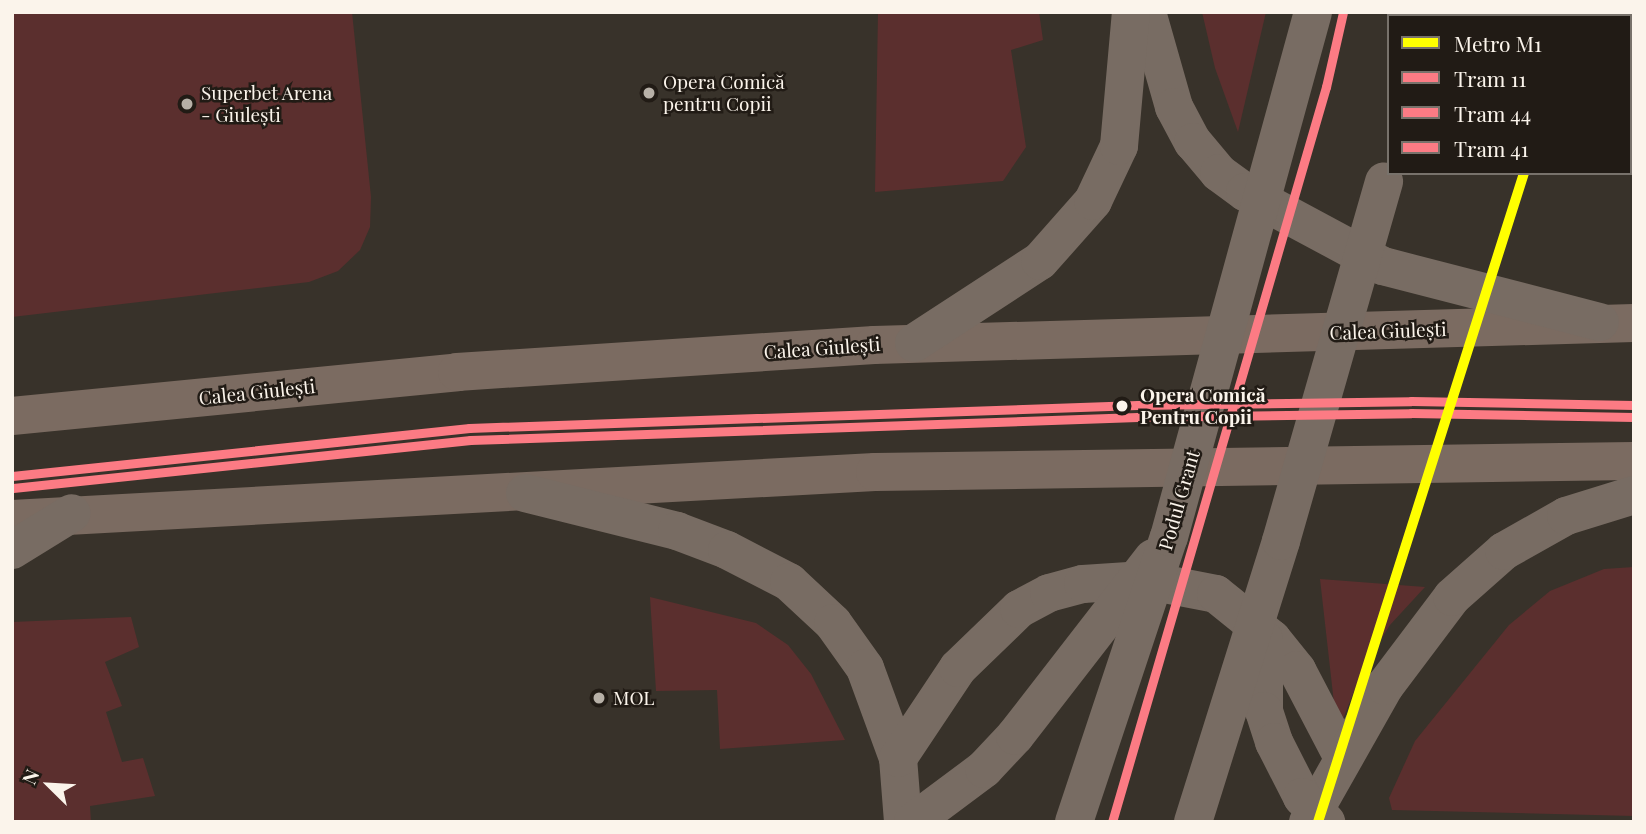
<!DOCTYPE html>
<html>
<head>
<meta charset="utf-8">
<style>
  body { margin:0 }
  #map { position:relative; width:1646px; height:834px; overflow:hidden; background:#38322a; font-family:"Playfair Display",serif }
  div>[style] { position:absolute }
  .green>* { inset:0; background:#5b2f2e }
  .secondary>* { height:38px; margin:-19px; padding:0 19px; transform-origin:19px; border-radius:19px; background:#7b6b61 }
  .primary>* { height:38px; margin:-19px; padding:0 19px; transform-origin:19px; border-radius:19px; background:#786c63 }
  .primary-bridge>* { height:38px; margin:-19px; padding:0 19px; transform-origin:19px; border-radius:19px; background:#786c63 }
  .tram-1>* { height:9px; margin:-4.5px; padding:0 4.5px; transform-origin:4.5px; border-radius:4.5px; background:#fc7b84 }
  .tram-2>* { height:9px; margin:-4.5px; padding:0 4.5px; transform-origin:4.5px; border-radius:4.5px; background:#fc7b84 }
  .tram-3>* { height:9px; margin:-4.5px; padding:0 4.5px; transform-origin:4.5px; border-radius:4.5px; background:#fc7b84 }
  .metro-1>* { height:10px; margin:-5px; padding:0 5px; transform-origin:5px; border-radius:5px; background:#ff0 }
  .dots>* { width:19px; height:19px; translate:-50% -50%; box-sizing:border-box; border:4px solid #211b15; border-radius:50% }
  span { translate:-50% -50%; white-space:nowrap; text-align:center; line-height:1.15; -webkit-text-stroke:5px #211b15; paint-order:stroke }
  .poi-label { font-size:19px; color:#fbf4eb }
  .left { translate:0 -50%; text-align:left }
  .street-label { font-size:19px; color:#fbf4eb }
  .stop-label { font-size:19px; color:#fbf4eb; font-weight:700 }
  .frame { position:absolute; inset:0; border:14px solid #fbf4eb; pointer-events:none }
  .legend { position:absolute; left:1387px; top:14px; width:245px; height:161px; box-sizing:border-box; background:#211b15; border:2px solid #78726b; margin:0; padding:9px 12px; list-style:none; font-size:21px; color:#fbf4eb }
  .legend li { display:flex; align-items:center; gap:14px; height:35px }
  .legend b { width:35px; border:2px solid #78726b }
  .north { position:absolute; left:14px; top:750px; width:70px; height:70px; -webkit-text-stroke:5px #211b15; paint-order:stroke; rotate:294deg; font-size:19px; font-weight:700; line-height:28px; text-align:center; color:#fbf4eb }
  .north::after { content:''; display:block; margin:auto; width:24px; height:32px; background:#fbf4eb; clip-path:polygon(50% 0,100% 100%,50% 72%,0 100%) }
</style>
</head>
<body>
<div id="map">
  <div class="green">
    <i style="clip-path:polygon(12px 12px,352px 12px,371px 197px,370px 227px,360px 250px,338px 271px,309px 282px,12px 317px)"></i>
    <i style="clip-path:polygon(878px 12px,1039px 12px,1043px 40px,1011px 50px,1026px 147px,1003px 181px,875px 192px)"></i>
    <i style="clip-path:polygon(1202px 12px,1266px 12px,1238px 132px,1215px 68px)"></i>
    <i style="clip-path:polygon(1634px 567px,1634px 816px,1392px 810px,1389px 798px,1415px 741px,1509px 625px,1550px 591px,1604px 569px)"></i>
    <i style="clip-path:polygon(1320px 579px,1425px 587px,1390px 625px,1364px 666px,1343px 719px,1335px 712px)"></i>
    <i style="clip-path:polygon(650px 597px,756px 623px,788px 645px,811px 674px,845px 740px,720px 749px,717px 690px,656px 691px)"></i>
    <i style="clip-path:polygon(131px 617px,139px 647px,105px 662px,122px 706px,106px 712px,122px 762px,143px 758px,155px 796px,90px 806px,91px 822px,12px 822px,12px 622px)"></i>
  </div>
  <div class="secondary">
    <i style="left:12px;top:416px;width:447px;rotate:-5.6deg"></i>
    <i style="left:457px;top:372px;width:418px;rotate:-3.7deg"></i>
    <i style="left:874px;top:345px;width:760px;rotate:-1.66deg"></i>
    <i style="left:12px;top:519px;width:864px;rotate:-3.12deg"></i>
    <i style="left:875px;top:472px;width:759px;rotate:-0.83deg"></i>
  </div>
  <div class="primary">
    <i style="left:1147px;top:12px;width:99px;rotate:74.1deg"></i>
    <i style="left:1174px;top:107px;width:40px;rotate:62deg"></i>
    <i style="left:1193px;top:142px;width:40px;rotate:50deg"></i>
    <i style="left:1219px;top:173px;width:32px;rotate:36deg"></i>
    <i style="left:1245px;top:192px;width:157px;rotate:28.2deg"></i>
    <i style="left:1383px;top:266px;width:224px;rotate:14.5deg"></i>
    <i style="left:1427px;top:16px;width:4px;rotate:-76deg"></i>
    <i style="left:1630px;top:24px;width:4px;rotate:-14deg"></i>
    <i style="left:914px;top:343px;width:150px;rotate:-33.1deg"></i>
    <i style="left:1040px;top:261px;width:80px;rotate:-48.5deg"></i>
    <i style="left:1093px;top:201px;width:61px;rotate:-64.7deg"></i>
    <i style="left:1119px;top:146px;width:135px;rotate:-84.9deg"></i>
    <i style="left:525px;top:493px;width:157px;rotate:14deg"></i>
    <i style="left:677px;top:531px;width:53px;rotate:20.8deg"></i>
    <i style="left:727px;top:550px;width:70px;rotate:27.3deg"></i>
    <i style="left:789px;top:582px;width:60px;rotate:43deg"></i>
    <i style="left:833px;top:623px;width:55px;rotate:54.6deg"></i>
    <i style="left:865px;top:668px;width:96px;rotate:69.9deg"></i>
    <i style="left:898px;top:758px;width:64px;rotate:85.5deg"></i>
    <i style="left:12px;top:550px;width:70px;rotate:-31.7deg"></i>
    <i style="left:898px;top:758px;width:108px;rotate:-56.3deg"></i>
    <i style="left:958px;top:668px;width:85px;rotate:-44deg"></i>
    <i style="left:1019px;top:609px;width:34px;rotate:-28deg"></i>
    <i style="left:1049px;top:593px;width:35px;rotate:-15deg"></i>
    <i style="left:1083px;top:584px;width:61px;rotate:-3.8deg"></i>
    <i style="left:1144px;top:580px;width:73px;rotate:11deg"></i>
    <i style="left:1216px;top:594px;width:72px;rotate:38.8deg"></i>
    <i style="left:1272px;top:639px;width:40px;rotate:51deg"></i>
    <i style="left:1297px;top:670px;width:99px;rotate:62.4deg"></i>
    <i style="left:1308px;top:822px;width:156px;rotate:-60.5deg"></i>
    <i style="left:1385px;top:686px;width:111px;rotate:-53deg"></i>
    <i style="left:1452px;top:597px;width:69px;rotate:-41.5deg"></i>
    <i style="left:1504px;top:551px;width:71px;rotate:-29.4deg"></i>
    <i style="left:1566px;top:516px;width:71px;rotate:-17.2deg"></i>
  </div>
  <div class="primary-bridge">
    <i style="left:1264px;top:639px;width:72px;rotate:90deg"></i>
    <i style="left:1264px;top:711px;width:33px;rotate:72deg"></i>
    <i style="left:1274px;top:742px;width:62px;rotate:63deg"></i>
    <i style="left:1302px;top:797px;width:35px;rotate:46deg"></i>
    <i style="left:913px;top:822px;width:89px;rotate:-36.7deg"></i>
    <i style="left:984px;top:769px;width:45px;rotate:-46.8deg"></i>
    <i style="left:1015px;top:736px;width:225px;rotate:-52.2deg"></i>
    <i style="left:1074px;top:822px;width:300px;rotate:-71.6deg"></i>
    <i style="left:1169px;top:537px;width:544px;rotate:-74.66deg"></i>
    <i style="left:1193px;top:822px;width:294px;rotate:-72.6deg"></i>
    <i style="left:1281px;top:541px;width:374px;rotate:-74deg"></i>
  </div>
  <div class="tram-1">
    <i style="left:12px;top:476px;width:460px;rotate:-6deg"></i>
    <i style="left:469px;top:428px;width:669px;rotate:-1.97deg"></i>
    <i style="left:1138px;top:405px;width:273px;rotate:-0.8deg"></i>
    <i style="left:1411px;top:401px;width:223px;rotate:1deg"></i>
  </div>
  <div class="tram-2">
    <i style="left:13px;top:488px;width:460px;rotate:-6deg"></i>
    <i style="left:470px;top:440px;width:668px;rotate:-1.97deg"></i>
    <i style="left:1138px;top:417px;width:273px;rotate:-0.8deg"></i>
    <i style="left:1411px;top:413px;width:223px;rotate:1deg"></i>
  </div>
  <div class="tram-3">
    <i style="left:1112px;top:822px;width:766px;rotate:-73.77deg"></i>
    <i style="left:1326px;top:87px;width:77px;rotate:-77.2deg"></i>
  </div>
  <div class="metro-1">
    <i style="left:1318px;top:822px;width:681px;rotate:-72.39deg"></i>
  </div>
  <div class="dots">
    <i style="left:649px;top:93px;background:#b7b0a7"></i>
    <i style="left:187px;top:104px;background:#b7b0a7"></i>
    <i style="left:1122px;top:406px;background:#fbf4eb"></i>
    <i style="left:599px;top:698px;background:#b7b0a7"></i>
  </div>
  <div class="poi-label">
    <span class="left" style="left:663px;top:93px">Opera Comică<br>pentru Copii</span>
    <span class="left" style="left:201px;top:104px">Superbet Arena<br>- Giulești</span>
    <span class="left" style="left:613px;top:698px">MOL</span>
  </div>
  <div class="street-label">
    <span style="left:1388px;top:331px;rotate:-2deg">Calea Giulești</span>
    <span style="left:822px;top:348px;rotate:-4deg">Calea Giulești</span>
    <span style="left:257px;top:392px;rotate:-6deg">Calea Giulești</span>
    <span style="left:1179px;top:500px;rotate:-74deg">Podul Grant</span>
  </div>
  <div class="stop-label">
    <span class="left" style="left:1140px;top:406px">Opera Comică<br>Pentru Copii</span>
  </div>
  <div class="frame"></div>
  <ul class="legend">
  <li><b style="height:9px;background:#ff0"></b>Metro M1</li>
  <li><b style="height:9px;background:#fc7b84"></b>Tram 11</li>
  <li><b style="height:9px;background:#fc7b84"></b>Tram 44</li>
  <li><b style="height:9px;background:#fc7b84"></b>Tram 41</li>
  </ul>
  <div class="north">N</div>
</div>
</body>
</html>
